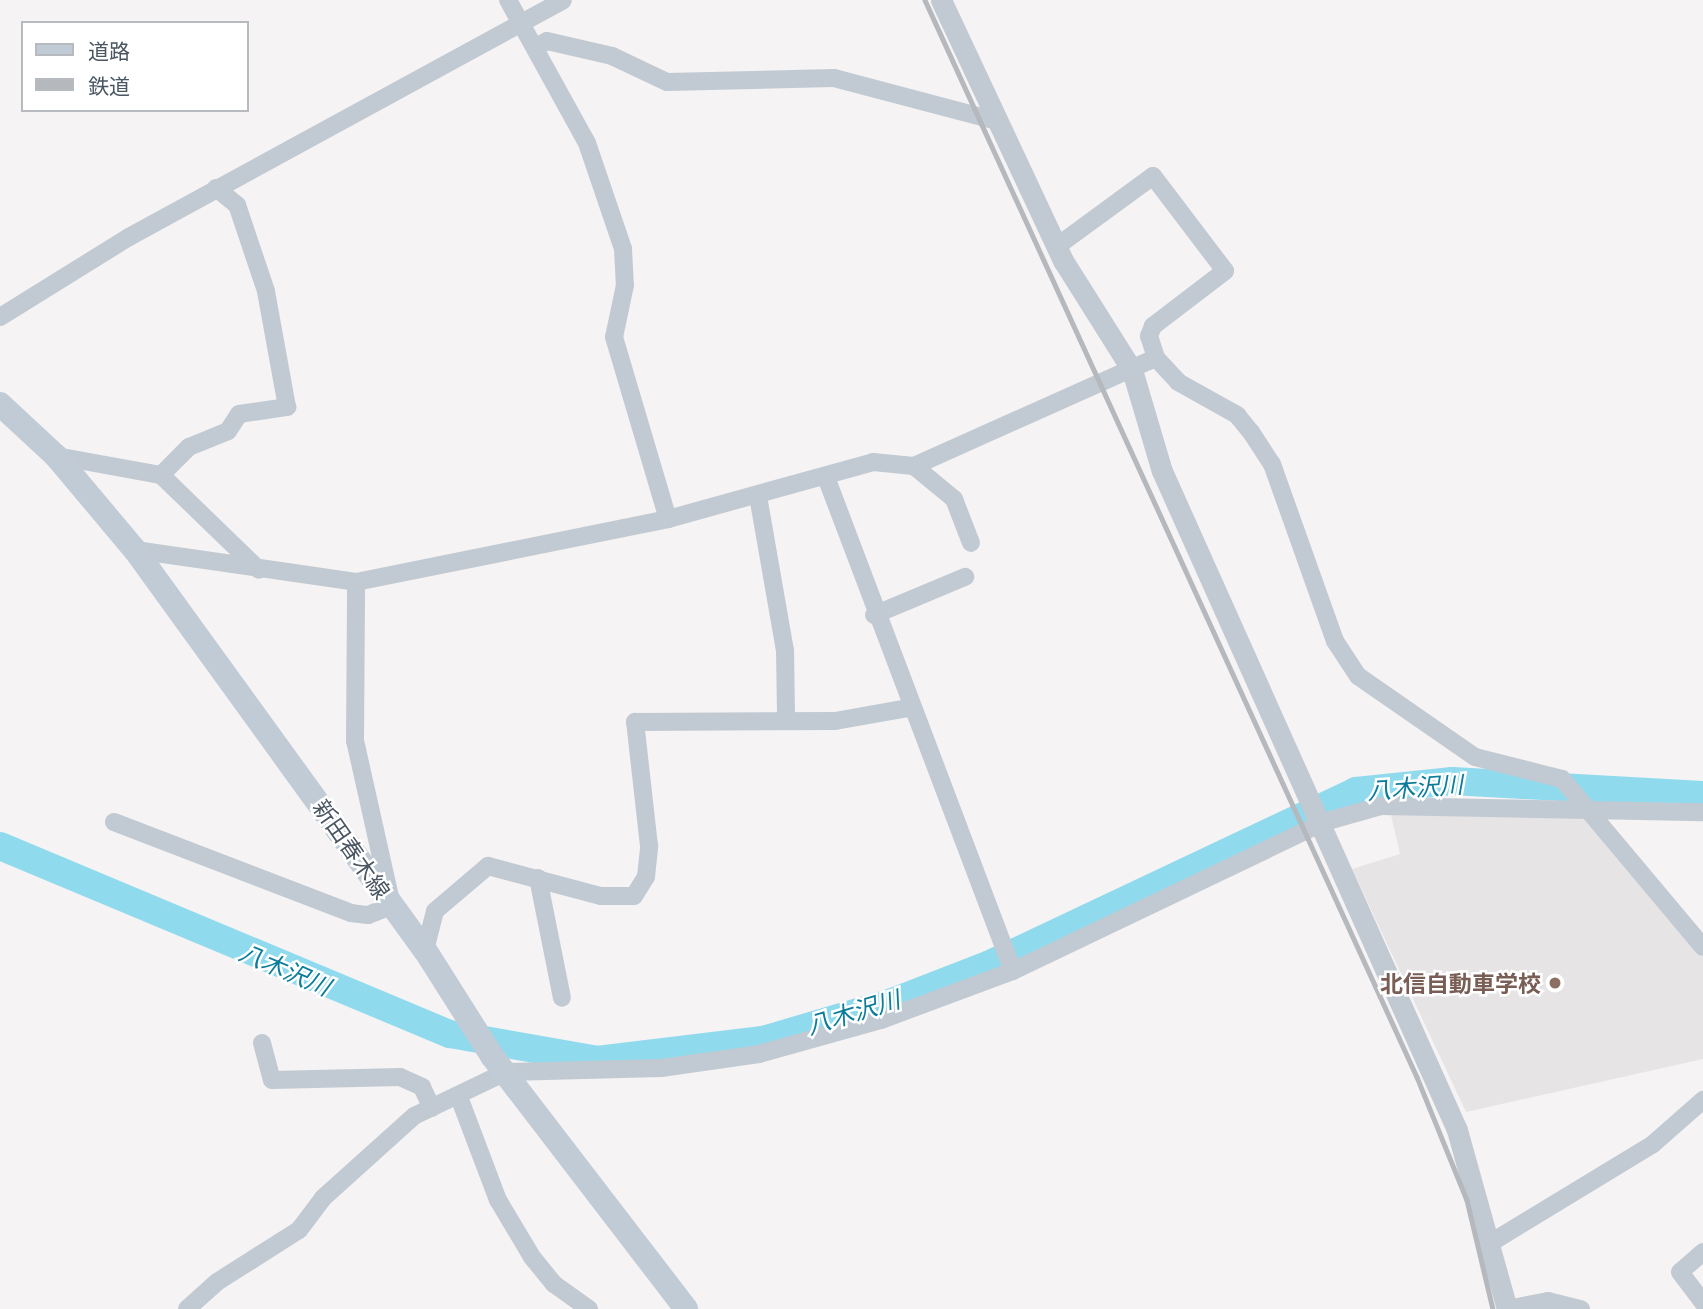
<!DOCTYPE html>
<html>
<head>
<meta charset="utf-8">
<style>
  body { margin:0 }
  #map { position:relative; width:1703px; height:1309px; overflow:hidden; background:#f5f3f3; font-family:"Exo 2","Noto Sans JP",sans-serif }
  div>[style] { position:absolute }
  .education>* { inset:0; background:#e6e4e5 }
  .river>* { height:28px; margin:-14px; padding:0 14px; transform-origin:14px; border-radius:14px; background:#90daee }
  .minor>* { height:18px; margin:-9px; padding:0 9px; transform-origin:9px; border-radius:9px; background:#c1cad2 }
  .tertiary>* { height:21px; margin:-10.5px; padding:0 10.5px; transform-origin:10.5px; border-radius:10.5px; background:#c1cad2 }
  .secondary>* { height:24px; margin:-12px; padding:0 12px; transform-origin:12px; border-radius:12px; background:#c1cbd6 }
  .rail>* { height:4.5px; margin:-2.25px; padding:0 2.25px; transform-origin:2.25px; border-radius:2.25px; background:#b5b8bd }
  .dots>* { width:19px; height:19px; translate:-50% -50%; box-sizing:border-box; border:4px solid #fff; border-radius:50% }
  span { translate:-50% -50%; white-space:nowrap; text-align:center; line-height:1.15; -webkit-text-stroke:5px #fff; paint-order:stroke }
  .street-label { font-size:23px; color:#4a5661 }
  .education-label { font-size:23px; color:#785e54; font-weight:700 }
  .right { translate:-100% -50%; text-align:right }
  .water-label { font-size:24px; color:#0c7c9b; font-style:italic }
  .legend { position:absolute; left:21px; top:21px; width:228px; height:91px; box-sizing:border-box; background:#fff; border:2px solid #b7bbc0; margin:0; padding:9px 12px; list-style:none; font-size:21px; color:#4a5661 }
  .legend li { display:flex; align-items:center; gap:14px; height:35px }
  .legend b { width:35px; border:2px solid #b7bbc0 }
</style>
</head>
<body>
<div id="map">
  <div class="education">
    <i style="clip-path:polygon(1391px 815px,1584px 816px,1703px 956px,1703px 1059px,1466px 1112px,1352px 869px,1400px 854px)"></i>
  </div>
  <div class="river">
    <i style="left:0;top:846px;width:488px;rotate:22.7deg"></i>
    <i style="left:450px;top:1034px;width:149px;rotate:10deg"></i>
    <i style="left:597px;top:1060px;width:167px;rotate:-6.9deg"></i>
    <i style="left:763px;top:1040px;width:134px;rotate:-16.4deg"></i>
    <i style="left:892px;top:1002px;width:103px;rotate:-21.1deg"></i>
    <i style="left:988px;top:965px;width:407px;rotate:-25.3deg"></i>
    <i style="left:1356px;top:791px;width:97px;rotate:-5.9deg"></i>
    <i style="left:1452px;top:781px;width:251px;rotate:3.2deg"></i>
  </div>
  <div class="minor">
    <i style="left:508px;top:0;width:163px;rotate:61.1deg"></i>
    <i style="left:587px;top:143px;width:112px;rotate:71.2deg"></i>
    <i style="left:623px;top:249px;width:36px;rotate:87deg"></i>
    <i style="left:625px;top:285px;width:53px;rotate:101.9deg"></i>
    <i style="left:614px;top:337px;width:190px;rotate:73.5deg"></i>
    <i style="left:538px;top:46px;width:10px;rotate:-29deg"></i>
    <i style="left:547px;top:41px;width:67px;rotate:13deg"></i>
    <i style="left:612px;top:56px;width:61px;rotate:25.3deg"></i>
    <i style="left:667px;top:82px;width:167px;rotate:-1.4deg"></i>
    <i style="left:834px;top:78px;width:169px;rotate:14.8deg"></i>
    <i style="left:1056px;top:247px;width:120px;rotate:-36.2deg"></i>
    <i style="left:1153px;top:176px;width:119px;rotate:52.8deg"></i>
    <i style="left:1225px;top:271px;width:91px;rotate:142.6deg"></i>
    <i style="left:1153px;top:326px;width:11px;rotate:112deg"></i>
    <i style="left:1149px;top:336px;width:23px;rotate:72deg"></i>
    <i style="left:1156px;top:358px;width:33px;rotate:47deg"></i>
    <i style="left:1178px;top:382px;width:68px;rotate:29.2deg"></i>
    <i style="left:1237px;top:415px;width:22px;rotate:51deg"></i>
    <i style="left:1251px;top:432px;width:38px;rotate:57deg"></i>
    <i style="left:1272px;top:464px;width:188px;rotate:70.4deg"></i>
    <i style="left:1335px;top:641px;width:42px;rotate:56.7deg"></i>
    <i style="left:1358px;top:676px;width:142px;rotate:34.7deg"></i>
    <i style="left:1475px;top:757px;width:90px;rotate:14.2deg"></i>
    <i style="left:1562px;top:779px;width:219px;rotate:50deg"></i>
    <i style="left:0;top:317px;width:152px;rotate:-31.8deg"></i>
    <i style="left:129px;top:237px;width:494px;rotate:-28.6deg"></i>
    <i style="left:56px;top:456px;width:107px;rotate:10.3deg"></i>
    <i style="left:161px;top:475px;width:136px;rotate:44.1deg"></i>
    <i style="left:914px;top:466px;width:52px;rotate:39.5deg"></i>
    <i style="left:954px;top:499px;width:47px;rotate:68.9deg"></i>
    <i style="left:161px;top:475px;width:40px;rotate:-45deg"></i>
    <i style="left:189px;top:447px;width:42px;rotate:-22.3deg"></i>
    <i style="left:228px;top:431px;width:20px;rotate:-57deg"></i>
    <i style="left:239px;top:414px;width:49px;rotate:-8.3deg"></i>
    <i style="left:287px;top:407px;width:118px;rotate:-100.3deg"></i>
    <i style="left:266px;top:291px;width:91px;rotate:-108.6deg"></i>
    <i style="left:237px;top:205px;width:27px;rotate:-141deg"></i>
    <i style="left:826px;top:477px;width:528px;rotate:69.27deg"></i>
    <i style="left:758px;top:496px;width:156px;rotate:80.1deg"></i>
    <i style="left:785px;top:650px;width:67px;rotate:89.1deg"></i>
    <i style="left:135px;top:550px;width:223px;rotate:8.2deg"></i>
    <i style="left:356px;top:582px;width:318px;rotate:-11.4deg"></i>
    <i style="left:668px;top:519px;width:213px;rotate:-15.5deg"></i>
    <i style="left:873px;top:462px;width:41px;rotate:5.6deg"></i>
    <i style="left:914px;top:466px;width:265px;rotate:-24.1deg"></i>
    <i style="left:874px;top:615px;width:99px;rotate:-22.7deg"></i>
    <i style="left:114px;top:822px;width:254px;rotate:21deg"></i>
    <i style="left:351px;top:913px;width:17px;rotate:7deg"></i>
    <i style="left:368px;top:915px;width:26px;rotate:-21deg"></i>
    <i style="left:392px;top:906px;width:169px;rotate:-102.6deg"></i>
    <i style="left:355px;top:741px;width:159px;rotate:-89.6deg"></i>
    <i style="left:538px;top:878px;width:122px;rotate:78.7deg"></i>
    <i style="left:425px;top:950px;width:40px;rotate:-75.6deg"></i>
    <i style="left:435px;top:911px;width:70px;rotate:-40.3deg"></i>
    <i style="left:488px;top:866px;width:117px;rotate:14.9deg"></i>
    <i style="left:601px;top:896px;width:33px"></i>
    <i style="left:634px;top:896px;width:22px;rotate:-58deg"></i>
    <i style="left:646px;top:877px;width:31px;rotate:-84deg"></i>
    <i style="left:649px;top:846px;width:125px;rotate:-96.4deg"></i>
    <i style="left:635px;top:722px;width:200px;rotate:-0.3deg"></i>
    <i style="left:835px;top:721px;width:75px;rotate:-10deg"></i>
    <i style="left:262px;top:1043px;width:38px;rotate:75deg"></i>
    <i style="left:272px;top:1080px;width:128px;rotate:-1.3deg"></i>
    <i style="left:400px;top:1077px;width:24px;rotate:24deg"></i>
    <i style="left:422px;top:1087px;width:23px;rotate:65deg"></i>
    <i style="left:459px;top:1097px;width:110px;rotate:69.3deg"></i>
    <i style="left:498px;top:1200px;width:66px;rotate:59.2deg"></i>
    <i style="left:532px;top:1257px;width:35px;rotate:51deg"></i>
    <i style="left:554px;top:1284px;width:43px;rotate:35.5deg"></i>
    <i style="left:1492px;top:1242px;width:188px;rotate:-31.3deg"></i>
    <i style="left:1653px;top:1144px;width:67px;rotate:-41.3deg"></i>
    <i style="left:1703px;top:1252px;width:30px;rotate:139deg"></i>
    <i style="left:1680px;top:1272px;width:38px;rotate:53deg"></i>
    <i style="left:187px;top:1309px;width:40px;rotate:-42deg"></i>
    <i style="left:217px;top:1282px;width:97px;rotate:-32.4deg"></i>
    <i style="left:299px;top:1230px;width:40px;rotate:-53deg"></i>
    <i style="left:323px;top:1198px;width:122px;rotate:-42deg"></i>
    <i style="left:414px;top:1116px;width:102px;rotate:-25.6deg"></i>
    <i style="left:506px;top:1072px;width:155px;rotate:-1.5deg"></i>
    <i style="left:661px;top:1068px;width:99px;rotate:-8.1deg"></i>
    <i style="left:759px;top:1054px;width:127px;rotate:-15.6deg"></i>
    <i style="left:881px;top:1020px;width:141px;rotate:-20.4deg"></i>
    <i style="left:1013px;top:971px;width:345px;rotate:-25.6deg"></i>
    <i style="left:1324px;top:822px;width:59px;rotate:-15.7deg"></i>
    <i style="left:1381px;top:806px;width:322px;rotate:1.1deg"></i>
    <i style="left:1507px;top:1309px;width:42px;rotate:-11deg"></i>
    <i style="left:1548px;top:1301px;width:34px;rotate:14deg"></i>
  </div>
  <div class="tertiary">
    <i style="left:941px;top:0;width:289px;rotate:64.9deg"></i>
    <i style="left:1064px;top:262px;width:128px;rotate:57.8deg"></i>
    <i style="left:1132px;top:370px;width:105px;rotate:73.5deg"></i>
    <i style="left:1162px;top:471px;width:722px;rotate:65.88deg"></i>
    <i style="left:1457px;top:1130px;width:186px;rotate:74.4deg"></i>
  </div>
  <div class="secondary">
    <i style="left:0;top:404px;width:76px;rotate:42.9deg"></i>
    <i style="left:56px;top:456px;width:123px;rotate:50deg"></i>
    <i style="left:135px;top:550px;width:494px;rotate:54.1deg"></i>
    <i style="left:425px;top:950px;width:125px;rotate:57.7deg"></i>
    <i style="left:492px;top:1056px;width:319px;rotate:52.5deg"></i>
  </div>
  <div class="rail">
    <i style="left:925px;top:0;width:1184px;rotate:65.45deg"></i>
    <i style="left:1417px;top:1077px;width:133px;rotate:67.9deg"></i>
    <i style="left:1467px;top:1200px;width:112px;rotate:76.6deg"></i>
  </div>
  <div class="dots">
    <i style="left:1555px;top:983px;background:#8d6e63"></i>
  </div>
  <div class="street-label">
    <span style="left:352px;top:849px;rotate:55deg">新田春木線</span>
  </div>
  <div class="education-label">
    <span class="right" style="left:1541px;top:983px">北信自動車学校</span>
  </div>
  <div class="water-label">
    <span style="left:1415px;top:787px;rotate:-4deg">八木沢川</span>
    <span style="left:285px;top:969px;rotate:23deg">八木沢川</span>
    <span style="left:853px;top:1012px;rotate:-17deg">八木沢川</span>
  </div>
  <ul class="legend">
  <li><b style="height:9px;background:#c1cbd6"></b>道路</li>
  <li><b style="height:9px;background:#b5b8bd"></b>鉄道</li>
  </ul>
</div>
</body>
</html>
